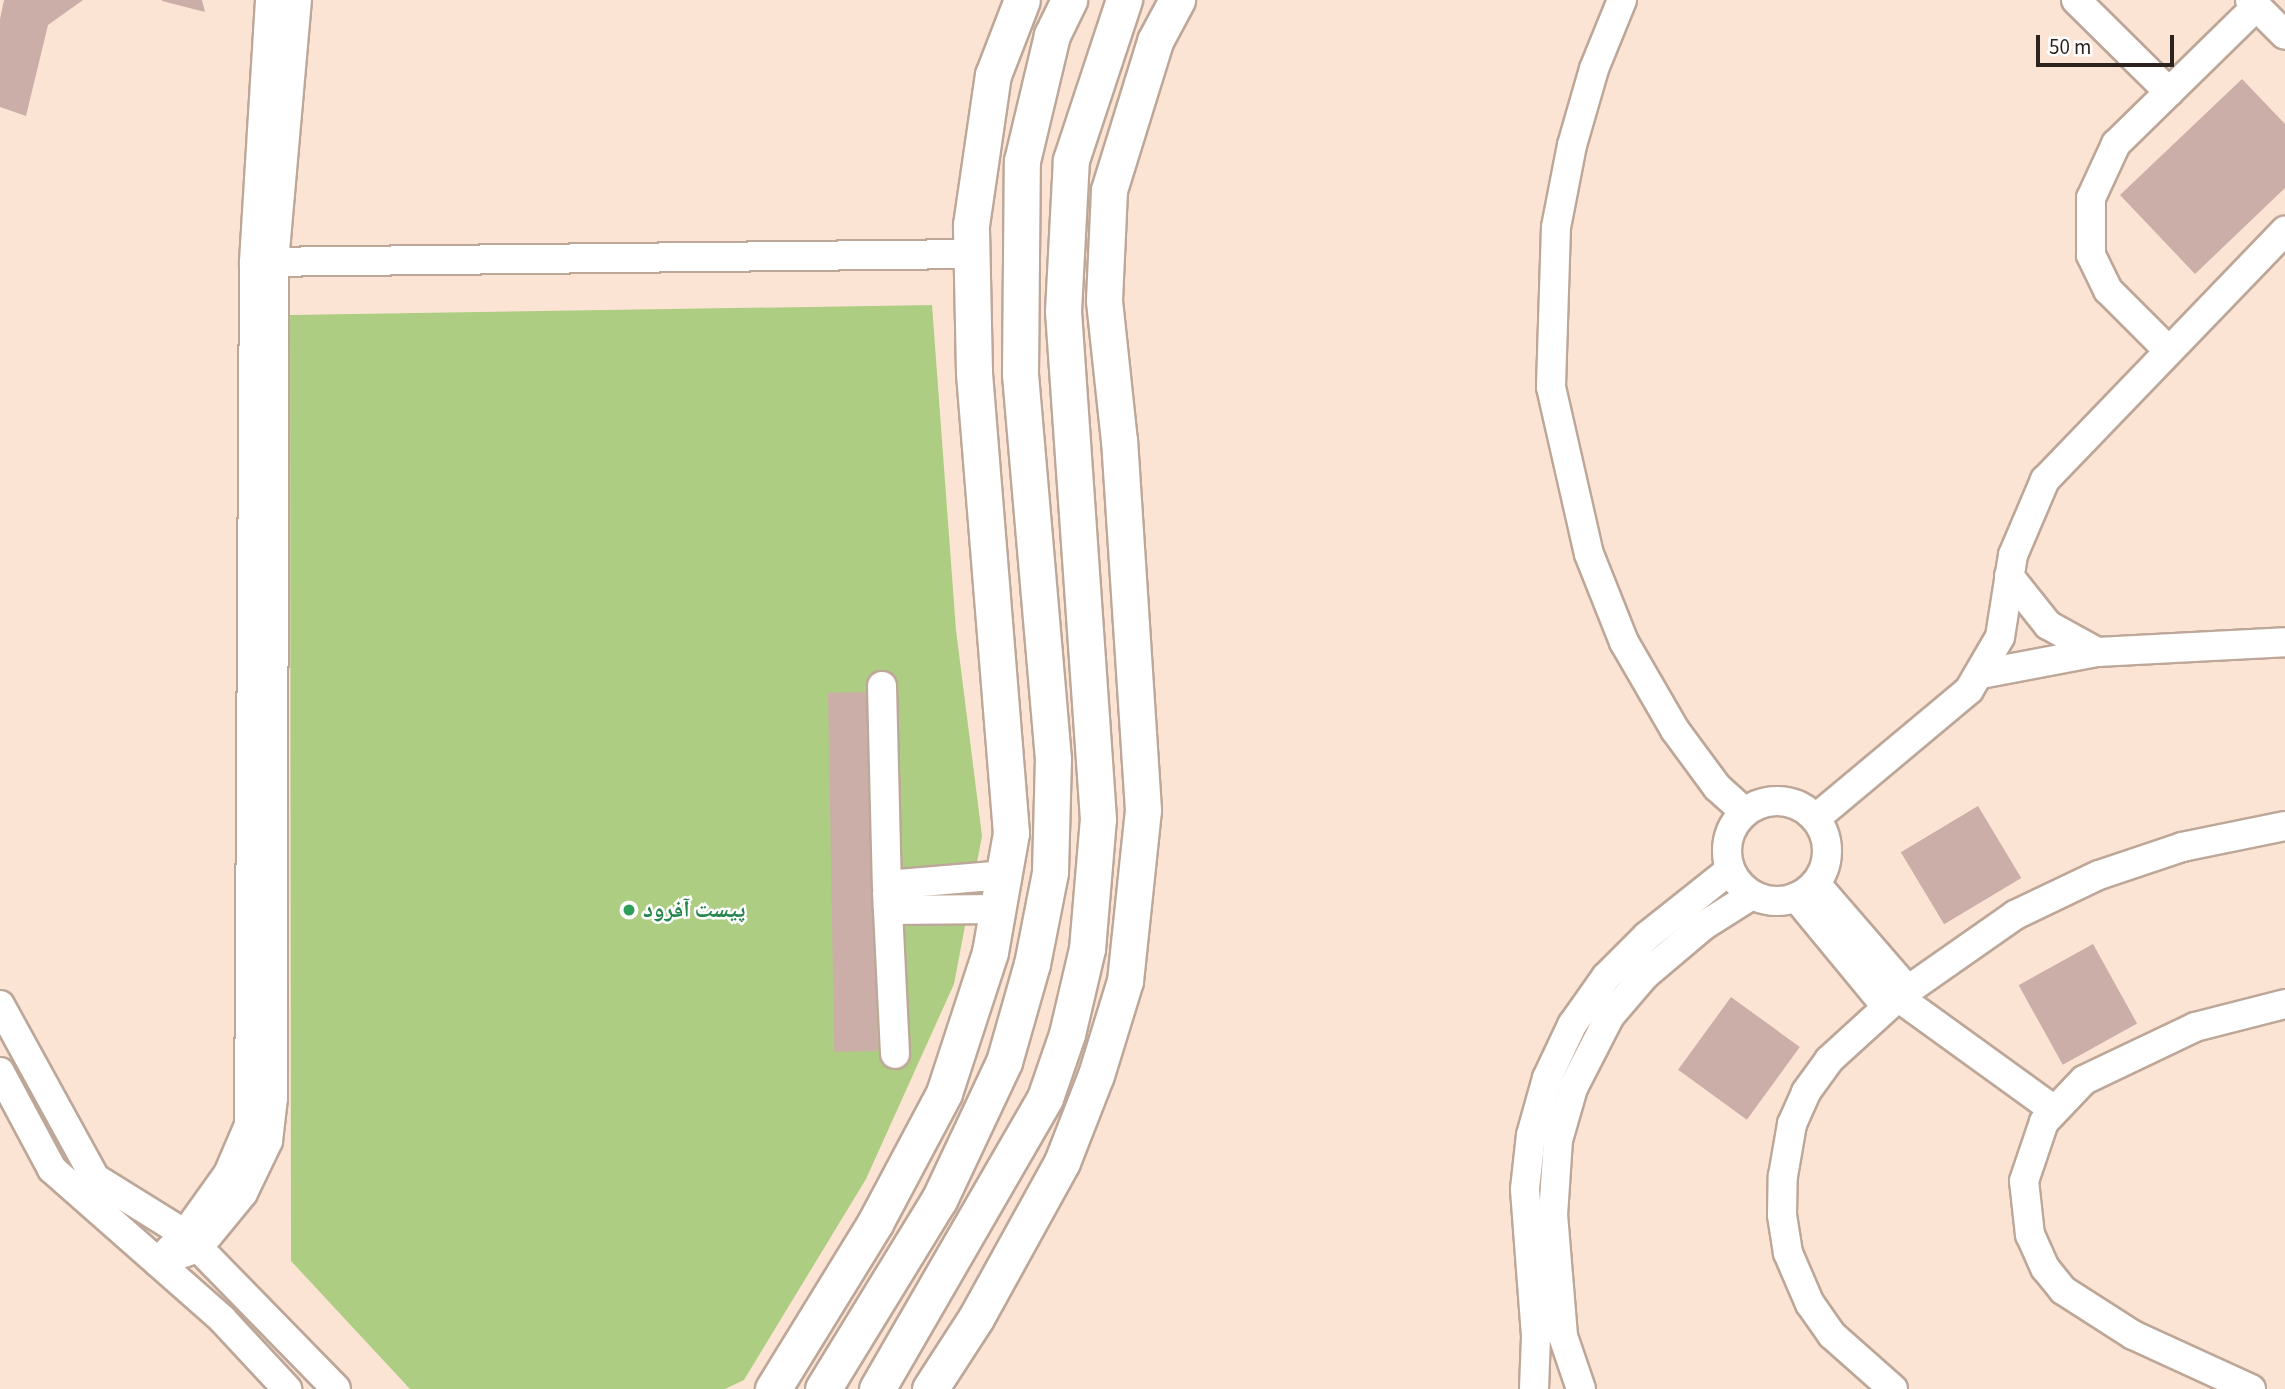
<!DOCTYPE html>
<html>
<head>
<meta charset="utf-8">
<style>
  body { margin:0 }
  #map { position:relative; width:2285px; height:1389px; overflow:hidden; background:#fce4d5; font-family:"Source Sans 3","Noto Naskh Arabic",sans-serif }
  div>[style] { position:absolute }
  .green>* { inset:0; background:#adce82 }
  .building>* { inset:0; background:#caaea7; transform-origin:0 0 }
  .roads { filter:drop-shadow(2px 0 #bda798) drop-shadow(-2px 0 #bda798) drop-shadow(0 2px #bda798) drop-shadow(0 -2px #bda798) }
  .minor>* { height:28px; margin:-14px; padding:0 14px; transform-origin:14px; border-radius:14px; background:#fff }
  .minor>.ring { margin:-14px; padding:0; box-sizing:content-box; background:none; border:28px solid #fff; border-radius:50% }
  .major>* { height:35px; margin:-17.5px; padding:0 17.5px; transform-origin:17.5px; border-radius:17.5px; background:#fff }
  .dots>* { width:19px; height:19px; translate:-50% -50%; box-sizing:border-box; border:4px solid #fff; border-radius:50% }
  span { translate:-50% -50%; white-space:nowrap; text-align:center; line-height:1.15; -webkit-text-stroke:5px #fff; paint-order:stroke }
  .leisure-label { font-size:23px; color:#27864d; font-weight:700 }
  .left { translate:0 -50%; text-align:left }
  .scale { position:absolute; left:2036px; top:35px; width:138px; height:32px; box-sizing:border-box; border:4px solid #2c231e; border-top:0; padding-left:9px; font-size:21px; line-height:24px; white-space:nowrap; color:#2c231e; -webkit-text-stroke:5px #fff; paint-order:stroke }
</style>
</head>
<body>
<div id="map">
  <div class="green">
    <i style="clip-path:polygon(932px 305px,956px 630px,982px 836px,954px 984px,866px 1179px,744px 1380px,725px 1389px,410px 1389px,291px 1261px,290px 315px)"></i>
  </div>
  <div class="building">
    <i style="clip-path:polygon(4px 0,83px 0,48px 25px,26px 116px,0 107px,0 19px)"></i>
    <i style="clip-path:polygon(162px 0,202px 0,205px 12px,162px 1px)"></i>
    <i style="clip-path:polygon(2242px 79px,2285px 124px,2285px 188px,2195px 274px,2120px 195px)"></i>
    <i style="left:871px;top:692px;width:359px;height:43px;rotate:89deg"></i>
    <i style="left:1978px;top:806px;width:84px;height:90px;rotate:59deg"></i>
    <i style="left:2093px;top:944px;width:91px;height:85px;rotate:61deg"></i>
    <i style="left:1731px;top:997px;width:85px;height:90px;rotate:36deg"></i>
  </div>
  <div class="roads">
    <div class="minor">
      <i style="left:270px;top:0;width:262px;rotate:93.5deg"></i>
      <i style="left:254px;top:262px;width:863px;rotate:90.33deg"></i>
      <i style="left:249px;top:1125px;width:53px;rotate:113.2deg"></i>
      <i style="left:228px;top:1174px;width:74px;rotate:125.6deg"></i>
      <i style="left:185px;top:1234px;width:39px;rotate:134deg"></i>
      <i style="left:158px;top:1262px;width:42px;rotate:-19.3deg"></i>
      <i style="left:198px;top:1248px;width:71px;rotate:-50.7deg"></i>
      <i style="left:243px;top:1193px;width:58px;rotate:-64.3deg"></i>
      <i style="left:268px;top:1141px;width:43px;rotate:-83.4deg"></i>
      <i style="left:273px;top:1098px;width:836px;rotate:-89.93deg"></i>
      <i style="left:274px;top:262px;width:263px;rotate:-85deg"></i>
      <i style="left:1622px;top:0;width:74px;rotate:112.1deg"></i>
      <i style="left:1594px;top:69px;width:79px;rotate:106.1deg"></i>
      <i style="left:1572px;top:145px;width:84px;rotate:101deg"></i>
      <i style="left:1556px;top:227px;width:160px;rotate:91.8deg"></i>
      <i style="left:1551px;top:387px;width:171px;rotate:77.2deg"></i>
      <i style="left:1589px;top:554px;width:95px;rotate:68.3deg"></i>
      <i style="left:1624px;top:642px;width:102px;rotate:59.9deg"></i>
      <i style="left:1675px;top:730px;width:71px;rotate:53.6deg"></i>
      <i style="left:1717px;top:787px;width:36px;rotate:42deg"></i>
      <i style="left:2076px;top:0;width:131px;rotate:44.7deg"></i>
      <i style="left:2250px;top:0;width:49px;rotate:45deg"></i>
      <i style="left:257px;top:262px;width:715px;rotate:-0.64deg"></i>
      <i style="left:2168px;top:350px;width:85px;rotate:-135deg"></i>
      <i style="left:2108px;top:290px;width:39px;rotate:-116deg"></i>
      <i style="left:2091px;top:255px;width:57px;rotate:-90deg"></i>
      <i style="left:2091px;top:198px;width:60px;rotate:-65.2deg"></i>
      <i style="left:2116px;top:144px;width:197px;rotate:-44.4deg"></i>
      <i style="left:2009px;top:576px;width:63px;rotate:51.5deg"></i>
      <i style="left:2048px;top:625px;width:56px;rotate:28.9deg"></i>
      <i style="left:1981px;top:674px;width:118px;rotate:-10.7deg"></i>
      <i style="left:2097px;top:652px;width:188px;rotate:-3deg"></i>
      <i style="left:882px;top:686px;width:199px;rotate:88.6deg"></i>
      <i style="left:887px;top:885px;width:116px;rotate:-4.9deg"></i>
      <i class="ring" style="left:1727px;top:801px;width:72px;height:72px"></i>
      <i style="left:1816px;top:818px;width:199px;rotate:-39.9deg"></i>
      <i style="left:1969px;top:690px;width:61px;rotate:-59.7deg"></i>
      <i style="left:2000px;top:637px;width:83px;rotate:-81deg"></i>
      <i style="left:2013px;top:555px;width:82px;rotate:-66.9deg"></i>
      <i style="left:2045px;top:480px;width:346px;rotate:-46.1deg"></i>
      <i style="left:1816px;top:884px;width:139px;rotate:49.1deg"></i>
      <i style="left:887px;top:893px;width:17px;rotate:87deg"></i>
      <i style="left:888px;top:910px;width:110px;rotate:-0.5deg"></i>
      <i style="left:1796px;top:897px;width:141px;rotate:50.5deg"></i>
      <i style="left:888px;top:910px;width:144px;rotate:87.2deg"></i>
      <i style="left:1898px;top:997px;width:191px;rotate:35.9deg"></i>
      <i style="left:0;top:1005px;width:197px;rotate:61.2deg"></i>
      <i style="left:95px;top:1178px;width:106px;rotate:31.9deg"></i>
      <i style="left:185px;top:1234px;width:216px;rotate:45.7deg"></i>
      <i style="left:0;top:1072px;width:110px;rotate:61.8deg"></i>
      <i style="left:52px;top:1169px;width:227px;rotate:41.4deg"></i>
      <i style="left:222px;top:1319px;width:96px;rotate:47.1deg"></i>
      <i style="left:1534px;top:1389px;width:53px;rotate:-87.8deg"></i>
      <i style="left:1536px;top:1336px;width:147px;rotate:-94.3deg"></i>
      <i style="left:1525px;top:1189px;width:54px;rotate:-83.7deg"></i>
      <i style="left:1531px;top:1135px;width:59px;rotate:-74.3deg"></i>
      <i style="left:1547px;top:1078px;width:59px;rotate:-64.7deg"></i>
      <i style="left:1572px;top:1025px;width:59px;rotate:-54.7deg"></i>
      <i style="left:1606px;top:977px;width:58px;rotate:-45deg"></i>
      <i style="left:1647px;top:936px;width:106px;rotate:-38.5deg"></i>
      <i style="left:1581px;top:1389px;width:56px;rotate:-108.8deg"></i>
      <i style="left:1563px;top:1336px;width:121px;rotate:-94.7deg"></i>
      <i style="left:1553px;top:1215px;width:75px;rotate:-86.2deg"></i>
      <i style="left:1558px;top:1140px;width:54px;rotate:-73.9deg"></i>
      <i style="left:1573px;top:1088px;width:81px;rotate:-62.8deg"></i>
      <i style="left:1610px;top:1016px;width:54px;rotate:-49.5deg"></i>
      <i style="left:1645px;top:975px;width:76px;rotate:-40.2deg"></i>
      <i style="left:1703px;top:926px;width:58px;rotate:-32.3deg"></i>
      <i style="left:1893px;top:1389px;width:81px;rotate:-138.5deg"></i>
      <i style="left:1832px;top:1335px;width:38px;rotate:-125deg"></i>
      <i style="left:1810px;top:1304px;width:56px;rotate:-113.3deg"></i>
      <i style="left:1788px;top:1253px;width:38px;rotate:-99deg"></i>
      <i style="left:1782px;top:1215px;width:39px;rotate:-89deg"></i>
      <i style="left:1783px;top:1176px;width:53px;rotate:-80.2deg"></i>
      <i style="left:1792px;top:1124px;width:35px;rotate:-66deg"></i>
      <i style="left:1806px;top:1092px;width:39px;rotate:-54deg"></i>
      <i style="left:1829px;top:1060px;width:93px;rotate:-42.4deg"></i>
      <i style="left:1898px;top:997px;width:143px;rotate:-35deg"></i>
      <i style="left:2015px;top:915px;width:93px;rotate:-25.5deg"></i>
      <i style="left:2099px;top:875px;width:88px;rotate:-18.6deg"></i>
      <i style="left:2182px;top:847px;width:105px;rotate:-11.5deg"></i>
      <i style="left:2251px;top:1389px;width:130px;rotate:-155.4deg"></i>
      <i style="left:2133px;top:1335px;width:83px;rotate:-147.3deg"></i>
      <i style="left:2063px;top:1290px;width:28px;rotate:-129deg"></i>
      <i style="left:2045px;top:1268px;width:36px;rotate:-114deg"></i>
      <i style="left:2030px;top:1235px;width:54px;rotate:-96.3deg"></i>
      <i style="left:2024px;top:1181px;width:62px;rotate:-71.3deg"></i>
      <i style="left:2044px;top:1122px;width:58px;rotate:-46.4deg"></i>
      <i style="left:2084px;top:1080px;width:123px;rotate:-25.5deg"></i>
      <i style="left:2195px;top:1027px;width:93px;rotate:-14.3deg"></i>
    </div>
    <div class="major">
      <i style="left:773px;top:1389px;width:195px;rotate:-58.4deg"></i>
      <i style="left:875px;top:1223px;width:147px;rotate:-62deg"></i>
      <i style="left:944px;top:1093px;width:148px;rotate:-71.9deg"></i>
      <i style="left:990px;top:952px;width:121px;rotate:-80deg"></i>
      <i style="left:1011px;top:833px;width:462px;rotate:-94.6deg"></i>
      <i style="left:974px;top:372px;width:147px;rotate:-91.2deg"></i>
      <i style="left:971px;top:225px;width:152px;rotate:-81.7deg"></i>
      <i style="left:993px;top:75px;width:80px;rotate:-68.9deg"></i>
      <i style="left:823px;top:1389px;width:222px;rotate:-58.5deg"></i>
      <i style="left:939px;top:1200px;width:153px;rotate:-64.8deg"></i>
      <i style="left:1004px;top:1062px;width:102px;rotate:-74.1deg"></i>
      <i style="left:1032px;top:964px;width:94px;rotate:-78.9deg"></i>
      <i style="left:1050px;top:872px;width:113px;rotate:-88.5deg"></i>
      <i style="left:1053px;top:759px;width:386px;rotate:-94.9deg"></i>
      <i style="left:1020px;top:374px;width:213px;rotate:-89.5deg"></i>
      <i style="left:1022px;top:161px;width:130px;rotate:-76.6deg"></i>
      <i style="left:1052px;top:35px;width:39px;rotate:-64deg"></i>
      <i style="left:877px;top:1389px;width:336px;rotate:-60deg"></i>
      <i style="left:1045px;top:1098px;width:68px;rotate:-71deg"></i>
      <i style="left:1067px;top:1034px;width:87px;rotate:-76.8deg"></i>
      <i style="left:1087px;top:949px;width:130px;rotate:-85.2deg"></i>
      <i style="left:1098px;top:819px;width:509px;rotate:-93.94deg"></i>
      <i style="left:1063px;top:311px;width:151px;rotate:-87deg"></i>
      <i style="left:1071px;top:160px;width:169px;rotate:-71.7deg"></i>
      <i style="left:930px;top:1389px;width:85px;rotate:-57.1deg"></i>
      <i style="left:976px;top:1318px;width:178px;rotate:-61.1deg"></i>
      <i style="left:1062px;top:1162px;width:93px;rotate:-68.7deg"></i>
      <i style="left:1096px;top:1075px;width:98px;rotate:-72.9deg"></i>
      <i style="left:1125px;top:981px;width:172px;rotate:-84deg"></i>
      <i style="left:1143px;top:810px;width:370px;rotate:-93.7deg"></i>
      <i style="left:1119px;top:441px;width:142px;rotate:-96.1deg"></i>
      <i style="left:1104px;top:300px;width:110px;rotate:-87.4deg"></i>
      <i style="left:1109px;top:190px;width:156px;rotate:-72.8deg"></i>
      <i style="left:1155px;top:41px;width:47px;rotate:-61.8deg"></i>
    </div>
  </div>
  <div class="dots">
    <i style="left:629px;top:910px;background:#2e9e5b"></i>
  </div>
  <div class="leisure-label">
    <span class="left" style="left:643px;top:910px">پیست آفرود</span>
  </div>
  <div class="scale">50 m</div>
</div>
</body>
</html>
